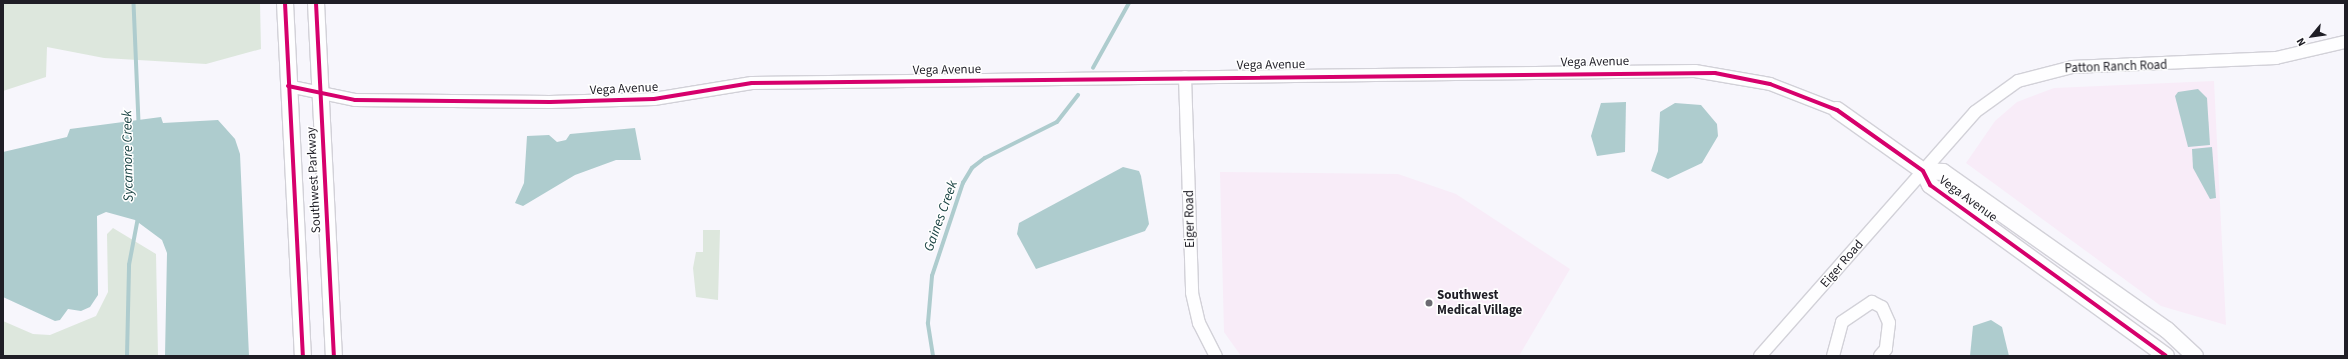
<!DOCTYPE html>
<html>
<head>
<meta charset="utf-8">
<style>
  body { margin:0 }
  #map { position:relative; width:2348px; height:359px; overflow:hidden; background:#f7f6fc; font-family:"Source Sans 3",sans-serif }
  div>[style] { position:absolute }
  .commercial>* { inset:0; background:#f8ecf8 }
  .green>* { inset:0; background:#dde7dd }
  .water>* { inset:0; background:#aeccce }
  .stream>* { height:3.5px; margin:-1.75px; padding:0 1.75px; transform-origin:1.75px; border-radius:1.75px; background:#aeccce }
  .roads { filter:drop-shadow(1px 0 #d2d1d8) drop-shadow(-1px 0 #d2d1d8) drop-shadow(0 1px #d2d1d8) drop-shadow(0 -1px #d2d1d8) }
  .street>* { height:12px; margin:-6px; padding:0 6px; transform-origin:6px; border-radius:6px; background:#fefeff }
  .secondary>* { height:16px; margin:-8px; padding:0 8px; transform-origin:8px; border-radius:8px; background:#fefeff }
  .cycleway>* { height:4px; margin:-2px; padding:0 2px; transform-origin:2px; border-radius:2px; background:#d6006c }
  .dots>* { width:11px; height:11px; translate:-50% -50%; box-sizing:border-box; border:2px solid #fff; border-radius:50% }
  span { translate:-50% -50%; white-space:nowrap; text-align:center; line-height:1.15; -webkit-text-stroke:3px #fff; paint-order:stroke }
  .street-label { font-size:13px; color:#1f1e26 }
  .poi-label { font-size:13px; color:#1f1e26; font-weight:700 }
  .left { translate:0 -50%; text-align:left }
  .water-label { font-size:14px; color:#184141; font-style:italic }
  .frame { position:absolute; inset:0; border:4px solid #1f1e26; pointer-events:none }
  .north { position:absolute; left:2292px; top:16px; width:40px; height:40px; -webkit-text-stroke:3px #fff; paint-order:stroke; rotate:241deg; font-size:11px; font-weight:700; line-height:16px; text-align:center; color:#1f1e26 }
  .north::after { content:''; display:block; margin:auto; width:14px; height:18px; background:#1f1e26; clip-path:polygon(50% 0,100% 100%,50% 72%,0 100%) }
</style>
</head>
<body>
<div id="map">
  <div class="commercial">
    <i style="clip-path:polygon(2214px 81px,2226px 325px,2161px 306px,1966px 163px,1995px 121px,2017px 102px,2054px 88px)"></i>
    <i style="clip-path:polygon(1220px 172px,1398px 174px,1456px 194px,1570px 269px,1519px 356px,1241px 356px,1224px 332px)"></i>
  </div>
  <div class="green">
    <i style="clip-path:polygon(3px 3px,260px 3px,261px 49px,206px 64px,104px 58px,47px 47px,46px 77px,3px 91px)"></i>
    <i style="clip-path:polygon(113px 228px,156px 254px,158px 356px,3px 356px,3px 321px,33px 334px,50px 335px,96px 316px,108px 292px,107px 234px)"></i>
    <i style="clip-path:polygon(703px 230px,720px 230px,718px 300px,696px 297px,693px 268px,696px 252px,703px 252px)"></i>
  </div>
  <div class="water">
    <i style="clip-path:polygon(2198px 89px,2207px 98px,2210px 145px,2188px 147px,2175px 96px,2178px 92px)"></i>
    <i style="clip-path:polygon(1626px 102px,1625px 152px,1597px 156px,1591px 136px,1601px 103px)"></i>
    <i style="clip-path:polygon(1675px 103px,1701px 105px,1717px 124px,1718px 136px,1702px 163px,1668px 179px,1651px 171px,1658px 151px,1660px 112px)"></i>
    <i style="clip-path:polygon(161px 117px,163px 123px,218px 120px,235px 139px,240px 154px,249px 356px,165px 356px,167px 253px,162px 240px,135px 220px,106px 212px,97px 216px,98px 295px,90px 307px,81px 311px,68px 309px,60px 320px,55px 321px,3px 297px,3px 152px,67px 137px,70px 129px)"></i>
    <i style="clip-path:polygon(635px 128px,641px 160px,616px 160px,575px 175px,523px 206px,515px 203px,524px 183px,527px 136px,549px 135px,557px 142px,566px 140px,570px 134px)"></i>
    <i style="clip-path:polygon(2212px 147px,2216px 198px,2210px 199px,2193px 168px,2192px 149px)"></i>
    <i style="clip-path:polygon(1123px 167px,1139px 171px,1141px 176px,1149px 224px,1145px 231px,1036px 269px,1017px 234px,1019px 223px)"></i>
    <i style="clip-path:polygon(1991px 320px,2002px 327px,2009px 356px,1970px 356px,1973px 326px)"></i>
  </div>
  <div class="stream">
    <i style="left:134px;top:3px;width:121px;rotate:87.6deg"></i>
    <i style="left:1093px;top:68px;width:74px;rotate:-61deg"></i>
    <i style="left:127px;top:356px;width:91px;rotate:-88.7deg"></i>
    <i style="left:129px;top:265px;width:48px;rotate:-79.2deg"></i>
    <i style="left:933px;top:356px;width:33px;rotate:-99deg"></i>
    <i style="left:928px;top:323px;width:47px;rotate:-85.1deg"></i>
    <i style="left:932px;top:276px;width:98px;rotate:-71.6deg"></i>
    <i style="left:963px;top:183px;width:17px;rotate:-59deg"></i>
    <i style="left:972px;top:168px;width:16px;rotate:-38deg"></i>
    <i style="left:985px;top:158px;width:80px;rotate:-26.6deg"></i>
    <i style="left:1057px;top:122px;width:34px;rotate:-52deg"></i>
  </div>
  <div class="roads">
    <div class="street">
      <i style="left:1185px;top:77px;width:216px;rotate:88.1deg"></i>
      <i style="left:1192px;top:293px;width:31px;rotate:77deg"></i>
      <i style="left:1199px;top:323px;width:37px;rotate:63deg"></i>
      <i style="left:288px;top:86px;width:68px;rotate:11.8deg"></i>
      <i style="left:355px;top:100px;width:195px;rotate:0.6deg"></i>
      <i style="left:550px;top:102px;width:104px;rotate:-1.7deg"></i>
      <i style="left:654px;top:99px;width:99px;rotate:-9.3deg"></i>
      <i style="left:752px;top:83px;width:943px;rotate:-0.73deg"></i>
      <i style="left:1695px;top:71px;width:76px;rotate:9.8deg"></i>
      <i style="left:1770px;top:84px;width:72px;rotate:21.2deg"></i>
      <i style="left:1760px;top:356px;width:325px;rotate:-48.6deg"></i>
      <i style="left:1975px;top:112px;width:53px;rotate:-35.8deg"></i>
      <i style="left:2018px;top:81px;width:56px;rotate:-14.5deg"></i>
      <i style="left:2072px;top:67px;width:204px;rotate:-2.5deg"></i>
      <i style="left:2276px;top:58px;width:71px;rotate:-13.1deg"></i>
      <i style="left:1833px;top:356px;width:35px;rotate:-75deg"></i>
      <i style="left:1842px;top:322px;width:36px;rotate:-34deg"></i>
      <i style="left:1872px;top:302px;width:11px;rotate:27deg"></i>
      <i style="left:1882px;top:307px;width:17px;rotate:66deg"></i>
      <i style="left:1889px;top:323px;width:26px;rotate:97deg"></i>
      <i style="left:1886px;top:349px;width:9px;rotate:131deg"></i>
    </div>
    <div class="secondary">
      <i style="left:285px;top:3px;width:353px;rotate:87.1deg"></i>
      <i style="left:316px;top:3px;width:353px;rotate:87.1deg"></i>
      <i style="left:1837px;top:110px;width:105px;rotate:35.3deg"></i>
      <i style="left:1923px;top:171px;width:16px;rotate:63deg"></i>
      <i style="left:1930px;top:185px;width:291px;rotate:35.9deg"></i>
      <i style="left:1923px;top:171px;width:20px;rotate:3deg"></i>
      <i style="left:1943px;top:172px;width:274px;rotate:35.2deg"></i>
      <i style="left:2167px;top:330px;width:38px;rotate:43deg"></i>
    </div>
  </div>
  <div class="cycleway">
    <i style="left:285px;top:3px;width:353px;rotate:87.1deg"></i>
    <i style="left:316px;top:3px;width:353px;rotate:87.1deg"></i>
    <i style="left:288px;top:86px;width:68px;rotate:11.8deg"></i>
    <i style="left:355px;top:100px;width:195px;rotate:0.6deg"></i>
    <i style="left:550px;top:102px;width:104px;rotate:-1.7deg"></i>
    <i style="left:654px;top:99px;width:99px;rotate:-9.3deg"></i>
    <i style="left:752px;top:83px;width:963px;rotate:-0.59deg"></i>
    <i style="left:1715px;top:73px;width:56px;rotate:11.3deg"></i>
    <i style="left:1770px;top:84px;width:72px;rotate:21.2deg"></i>
    <i style="left:1837px;top:110px;width:105px;rotate:35.3deg"></i>
    <i style="left:1923px;top:171px;width:16px;rotate:63deg"></i>
    <i style="left:1930px;top:185px;width:291px;rotate:35.9deg"></i>
  </div>
  <div class="dots">
    <i style="left:1429px;top:303px;background:#6b6a71"></i>
  </div>
  <div class="street-label">
    <span style="left:1595px;top:62px;rotate:-1deg">Vega Avenue</span>
    <span style="left:1271px;top:65px;rotate:-1deg">Vega Avenue</span>
    <span style="left:2116px;top:67px;rotate:-2deg">Patton Ranch Road</span>
    <span style="left:947px;top:70px;rotate:-1deg">Vega Avenue</span>
    <span style="left:624px;top:89px;rotate:-3deg">Vega Avenue</span>
    <span style="left:314px;top:180px;rotate:-93deg">Southwest Parkway</span>
    <span style="left:1968px;top:199px;rotate:36deg">Vega Avenue</span>
    <span style="left:1190px;top:219px;rotate:-91deg">Eiger Road</span>
    <span style="left:1842px;top:264px;rotate:-49deg">Eiger Road</span>
  </div>
  <div class="poi-label">
    <span class="left" style="left:1437px;top:303px">Southwest<br>Medical Village</span>
  </div>
  <div class="water-label">
    <span style="left:128px;top:156px;rotate:-91deg">Sycamore Creek</span>
    <span style="left:941px;top:216px;rotate:-70deg">Gaines Creek</span>
  </div>
  <div class="frame"></div>
  <div class="north">N</div>
</div>
</body>
</html>
